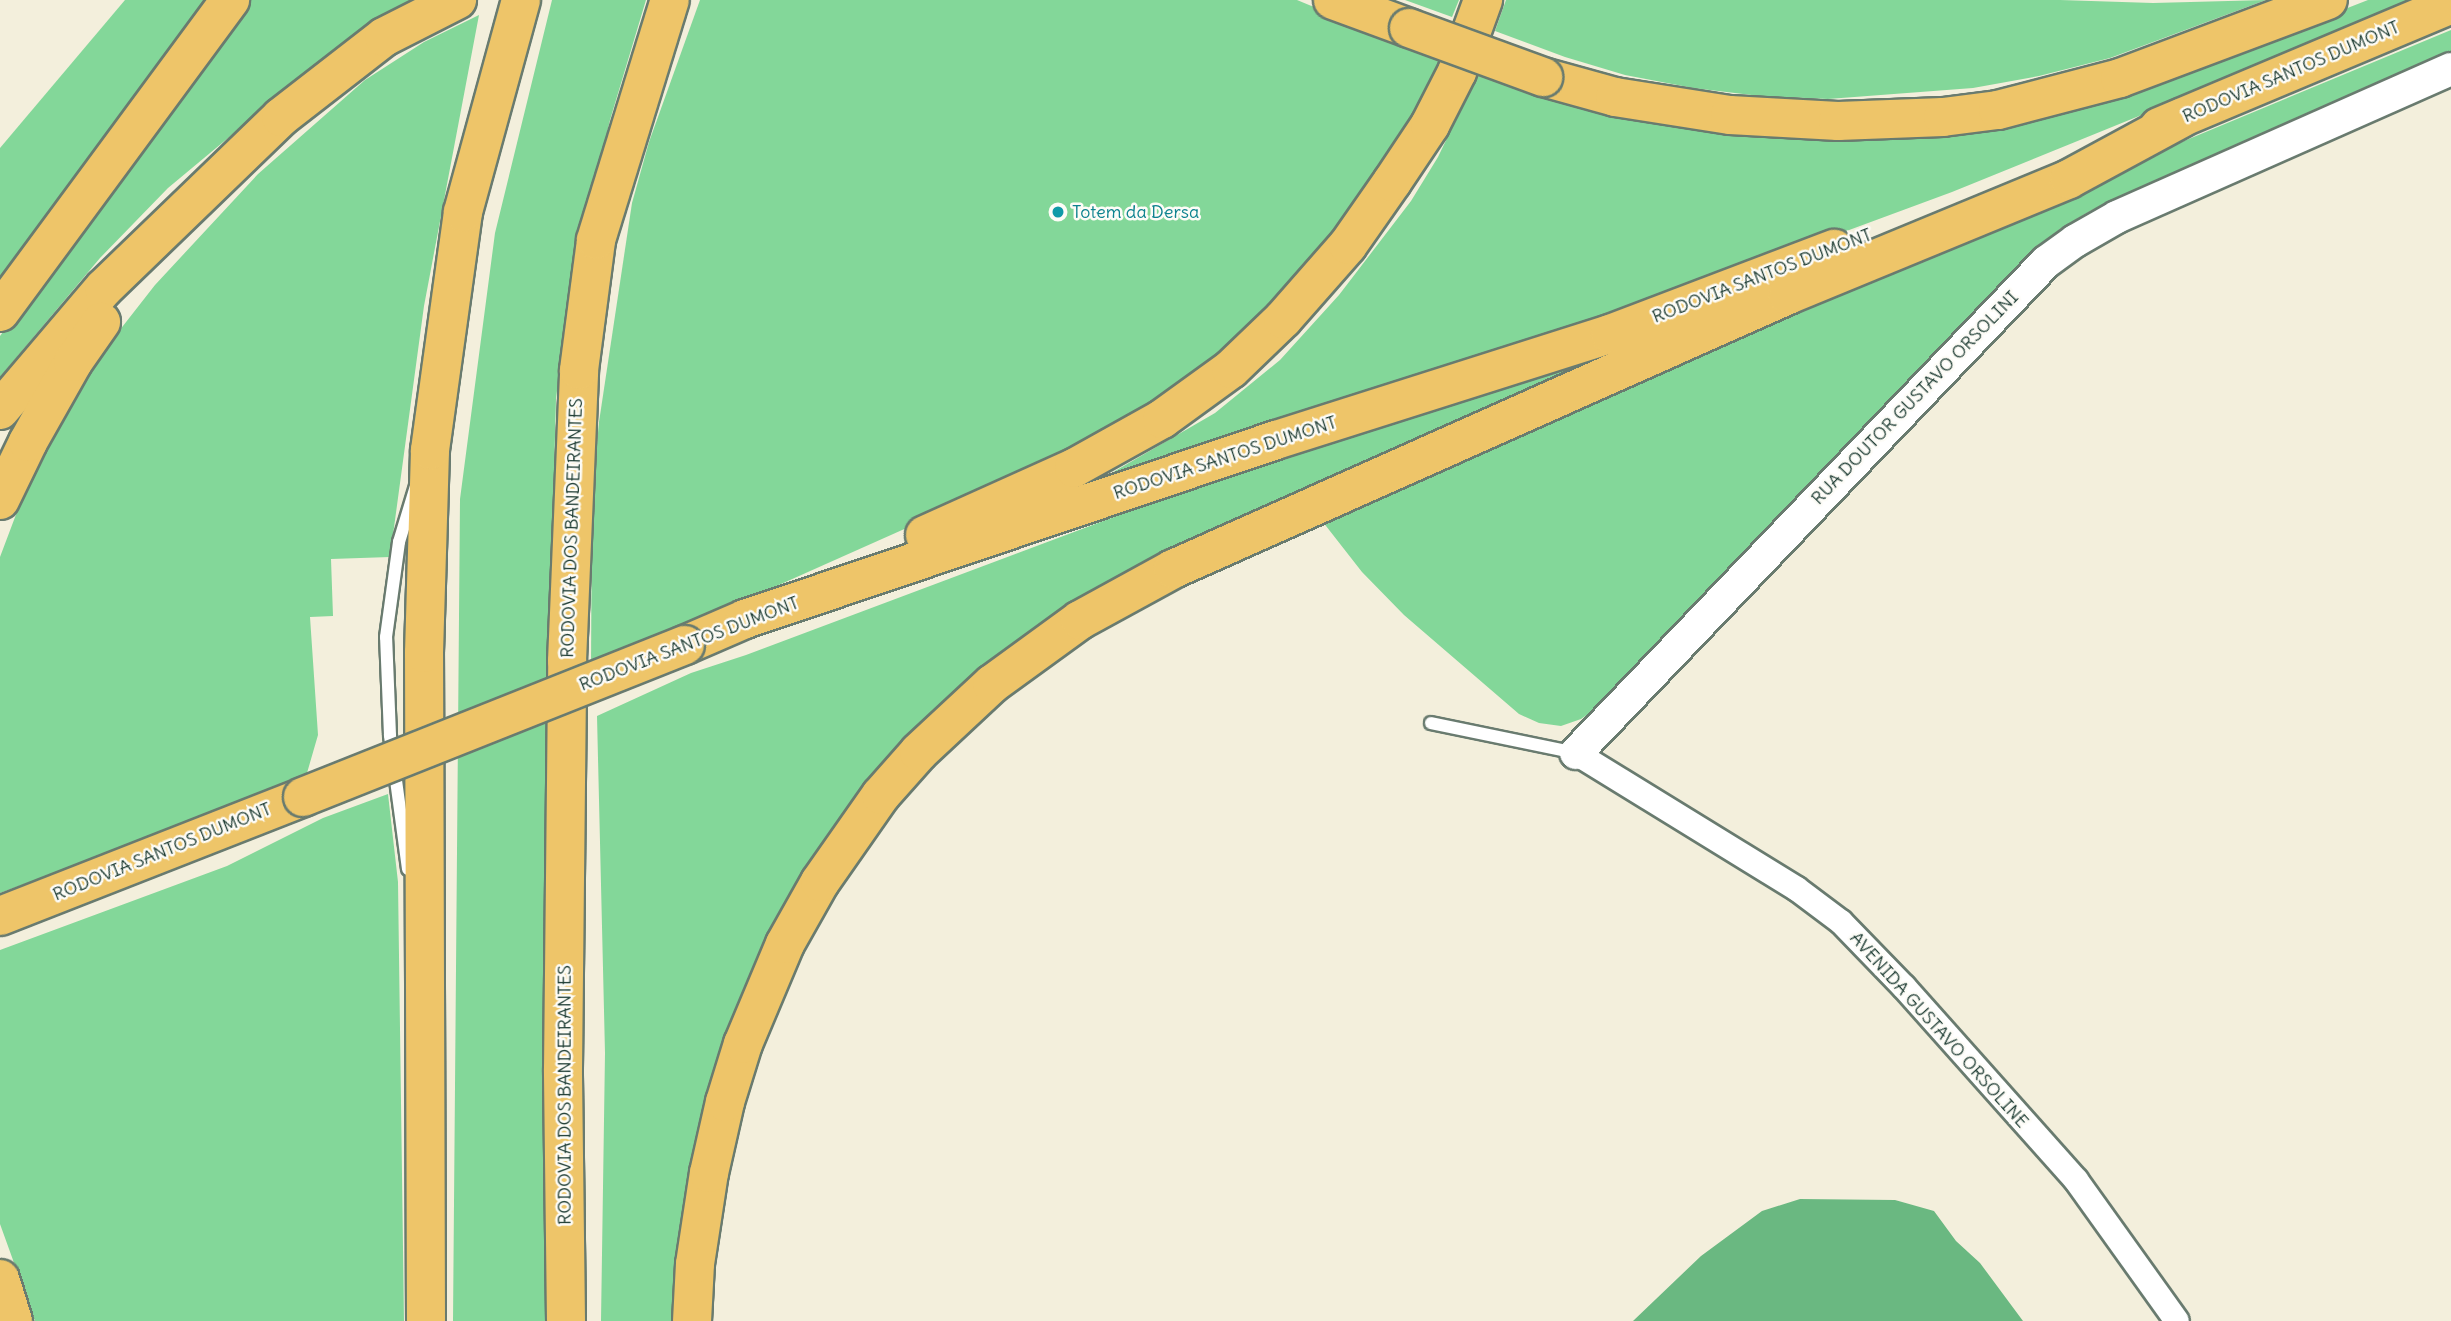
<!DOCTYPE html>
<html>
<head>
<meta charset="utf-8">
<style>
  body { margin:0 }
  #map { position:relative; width:2451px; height:1321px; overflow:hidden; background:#f3efdc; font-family:Delius,sans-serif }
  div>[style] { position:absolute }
  .green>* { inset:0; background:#83d799 }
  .forest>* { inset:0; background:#6ab881 }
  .roads { filter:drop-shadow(2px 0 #697b6f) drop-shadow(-2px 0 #697b6f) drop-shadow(0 2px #697b6f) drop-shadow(0 -2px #697b6f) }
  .service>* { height:12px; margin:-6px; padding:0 6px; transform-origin:6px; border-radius:6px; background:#fff }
  .minor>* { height:24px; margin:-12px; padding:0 12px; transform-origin:12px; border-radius:12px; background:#fff }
  .tertiary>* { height:32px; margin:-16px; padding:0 16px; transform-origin:16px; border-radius:16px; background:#fff }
  .motorway>* { height:38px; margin:-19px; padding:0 19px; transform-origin:19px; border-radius:19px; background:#eec569 }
  .bridges { filter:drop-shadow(2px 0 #697b6f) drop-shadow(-2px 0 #697b6f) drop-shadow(0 2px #697b6f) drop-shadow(0 -2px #697b6f) }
  .motorway-bridge>* { height:38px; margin:-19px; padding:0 19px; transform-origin:19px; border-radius:19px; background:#eec569 }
  .dots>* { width:19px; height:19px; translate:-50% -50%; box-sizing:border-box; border:4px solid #fdfcf7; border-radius:50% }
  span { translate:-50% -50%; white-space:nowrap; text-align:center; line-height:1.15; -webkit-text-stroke:5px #fdfcf7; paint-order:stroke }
  .street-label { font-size:18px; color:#1f3d34 }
  .culture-label { font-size:18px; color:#0d838f }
  .left { translate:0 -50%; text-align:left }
</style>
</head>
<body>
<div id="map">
  <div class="green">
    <i style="clip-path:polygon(125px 0,207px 0,0 279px,0 148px)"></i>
    <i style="clip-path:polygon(248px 0,415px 0,381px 18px,322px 60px,168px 188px,100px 258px,0 377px,0 336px)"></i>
    <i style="clip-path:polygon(552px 0,646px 0,610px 120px,569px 293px,556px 399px,550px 624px,550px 1321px,453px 1321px,460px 499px,495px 233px)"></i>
    <i style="clip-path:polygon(700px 0,1297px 0,1444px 61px,1421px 105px,1327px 250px,1227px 353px,1144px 413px,994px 489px,591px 669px,592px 498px,599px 422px,632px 203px,649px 142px)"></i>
    <i style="clip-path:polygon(1405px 0,1459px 0,1452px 17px)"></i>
    <i style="clip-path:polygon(1506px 0,2060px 0,2153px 3px,2266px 0,2110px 58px,2039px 76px,1973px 88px,1828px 99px,1760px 96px,1693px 88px,1625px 75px,1565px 57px,1495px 31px)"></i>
    <i style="clip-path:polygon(2368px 0,2425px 0,1952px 192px,1630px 311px,1109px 482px,1103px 478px,1215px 413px,1280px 360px,1339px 295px,1411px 201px,1438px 157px,1478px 74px,1544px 95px,1684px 124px,2160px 81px)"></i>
    <i style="clip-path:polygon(479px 15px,424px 306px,390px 557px,331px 559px,333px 616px,310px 617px,318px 735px,307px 773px,300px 782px,0 893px,0 557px,26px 488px,54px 432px,112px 340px,155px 285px,258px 174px,365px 80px,424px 42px)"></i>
    <i style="clip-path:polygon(2451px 30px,2451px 52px,2090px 211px,2060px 229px,2036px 250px,1611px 698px,1581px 719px,1561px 726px,1539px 723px,1519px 714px,1404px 615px,1362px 572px,1319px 517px,2160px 151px)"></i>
    <i style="clip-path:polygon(1667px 335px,1126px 579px,802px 888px,677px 1321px,601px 1321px,605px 1053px,597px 716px,691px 673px,746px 655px,1130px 511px,1374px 429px)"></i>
    <i style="clip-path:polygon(388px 794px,398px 882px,404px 1321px,35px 1321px,0 1224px,0 950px,227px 866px,323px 818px)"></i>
  </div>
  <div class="forest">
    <i style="clip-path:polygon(1800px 1199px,1895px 1200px,1934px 1211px,1956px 1241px,1980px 1263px,2023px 1321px,1633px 1321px,1701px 1256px,1762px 1211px)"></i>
  </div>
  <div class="roads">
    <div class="service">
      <i style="left:1431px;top:723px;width:148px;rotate:11.7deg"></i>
      <i style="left:408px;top:869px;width:135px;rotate:-97.7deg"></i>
      <i style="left:390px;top:735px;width:98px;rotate:-92.3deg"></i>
      <i style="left:386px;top:637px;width:96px;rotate:-82.2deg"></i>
      <i style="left:399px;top:542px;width:59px;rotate:-73.1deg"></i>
    </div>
    <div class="minor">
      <i style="left:1576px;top:753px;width:259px;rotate:31.6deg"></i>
      <i style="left:1797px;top:889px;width:55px;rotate:36.9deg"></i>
      <i style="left:1841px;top:922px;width:91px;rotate:45.9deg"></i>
      <i style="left:1904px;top:987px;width:259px;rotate:48.3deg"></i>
      <i style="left:2076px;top:1180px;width:173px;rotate:54.4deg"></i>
    </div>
    <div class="tertiary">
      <i style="left:1576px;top:753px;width:680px;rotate:-46.25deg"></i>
      <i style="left:2046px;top:262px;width:36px;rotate:-36deg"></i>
      <i style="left:2075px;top:241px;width:48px;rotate:-29.7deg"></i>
      <i style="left:2117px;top:217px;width:365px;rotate:-23.9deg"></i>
    </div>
    <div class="motorway">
      <i style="left:1333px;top:0;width:81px;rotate:20.2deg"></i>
      <i style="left:1543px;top:77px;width:75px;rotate:15.5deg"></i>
      <i style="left:1615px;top:97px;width:116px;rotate:8.9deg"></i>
      <i style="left:1730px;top:115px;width:108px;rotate:3.2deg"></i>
      <i style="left:1838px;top:121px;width:105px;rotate:-2.2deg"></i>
      <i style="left:1943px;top:117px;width:55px;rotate:-7.3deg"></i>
      <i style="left:1998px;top:110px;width:126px;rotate:-14.7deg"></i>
      <i style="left:2120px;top:78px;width:222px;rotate:-20.6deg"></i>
      <i style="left:2159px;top:127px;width:317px;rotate:-22.8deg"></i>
      <i style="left:0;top:312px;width:388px;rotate:-53.6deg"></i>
      <i style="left:0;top:410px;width:160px;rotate:-49.6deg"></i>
      <i style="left:104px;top:288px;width:246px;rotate:-44deg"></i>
      <i style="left:281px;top:117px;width:130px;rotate:-37.8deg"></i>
      <i style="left:384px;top:37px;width:82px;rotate:-26.9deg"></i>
      <i style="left:0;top:500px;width:64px;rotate:-64.2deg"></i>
      <i style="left:28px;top:442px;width:92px;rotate:-60.6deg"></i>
      <i style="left:73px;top:362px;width:49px;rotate:-55deg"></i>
      <i style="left:925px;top:535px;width:163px;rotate:-24.2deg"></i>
      <i style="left:1074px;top:468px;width:101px;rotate:-29.1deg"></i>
      <i style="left:1162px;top:419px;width:85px;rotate:-35.9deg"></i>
      <i style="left:1231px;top:369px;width:72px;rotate:-43.9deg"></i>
      <i style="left:1283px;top:319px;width:98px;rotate:-48.7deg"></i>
      <i style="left:1348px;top:245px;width:77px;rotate:-55.1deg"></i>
      <i style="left:1392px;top:182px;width:69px;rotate:-56.3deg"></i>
      <i style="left:1430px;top:125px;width:59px;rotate:-63deg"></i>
      <i style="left:1457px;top:72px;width:77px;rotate:-70.1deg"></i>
      <i style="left:685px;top:645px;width:65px;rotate:-23.4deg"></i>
      <i style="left:745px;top:619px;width:560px;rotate:-18.63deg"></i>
      <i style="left:1276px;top:440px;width:350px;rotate:-17.6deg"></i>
      <i style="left:1610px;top:334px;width:240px;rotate:-20.8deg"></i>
      <i style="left:0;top:916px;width:326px;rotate:-21.4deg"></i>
      <i style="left:0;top:1279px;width:44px;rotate:72.8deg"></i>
      <i style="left:426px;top:1321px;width:668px;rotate:-90.17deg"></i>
      <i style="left:424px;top:653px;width:203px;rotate:-88.3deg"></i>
      <i style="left:430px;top:450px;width:240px;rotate:-82.1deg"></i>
      <i style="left:463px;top:212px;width:220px;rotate:-74.7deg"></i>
      <i style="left:566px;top:1321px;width:252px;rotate:-90.7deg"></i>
      <i style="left:563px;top:1069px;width:408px;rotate:-89.4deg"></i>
      <i style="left:567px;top:661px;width:291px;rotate:-87.6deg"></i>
      <i style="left:579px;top:370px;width:131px;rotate:-82.5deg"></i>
      <i style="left:596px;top:240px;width:251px;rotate:-72.9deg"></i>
      <i style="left:692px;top:1321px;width:57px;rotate:-87deg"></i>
      <i style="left:695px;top:1264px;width:92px;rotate:-81.3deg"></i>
      <i style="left:709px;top:1173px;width:73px;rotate:-77.3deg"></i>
      <i style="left:725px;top:1102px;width:61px;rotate:-72.8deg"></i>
      <i style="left:743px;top:1044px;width:108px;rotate:-67.2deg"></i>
      <i style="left:785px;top:944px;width:71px;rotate:-60.6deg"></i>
      <i style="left:820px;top:882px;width:106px;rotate:-55deg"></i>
      <i style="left:881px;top:795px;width:57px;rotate:-48.5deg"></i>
      <i style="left:919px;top:752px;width:100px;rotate:-43deg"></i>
      <i style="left:992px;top:684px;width:109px;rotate:-36deg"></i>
      <i style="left:1080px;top:620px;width:106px;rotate:-28.7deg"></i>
      <i style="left:1173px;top:569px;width:673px;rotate:-24.01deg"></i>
      <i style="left:1788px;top:295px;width:304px;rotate:-22.4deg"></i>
      <i style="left:2069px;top:179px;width:128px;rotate:-28.4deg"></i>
    </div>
  </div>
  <div class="bridges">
    <div class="motorway-bridge">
      <i style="left:1409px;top:28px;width:143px;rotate:20.1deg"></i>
      <i style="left:303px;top:797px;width:411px;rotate:-21.7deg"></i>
    </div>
  </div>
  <div class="dots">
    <i style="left:1058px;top:212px;background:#0f9aa8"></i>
  </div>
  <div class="street-label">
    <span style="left:2291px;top:72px;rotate:-23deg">RODOVIA SANTOS DUMONT</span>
    <span style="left:1762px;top:276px;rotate:-21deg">RODOVIA SANTOS DUMONT</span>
    <span style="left:1915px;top:398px;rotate:-46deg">RUA DOUTOR GUSTAVO ORSOLINI</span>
    <span style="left:1225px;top:458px;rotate:-18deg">RODOVIA SANTOS DUMONT</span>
    <span style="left:572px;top:528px;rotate:-88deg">RODOVIA DOS BANDEIRANTES</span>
    <span style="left:689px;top:644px;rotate:-21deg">RODOVIA SANTOS DUMONT</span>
    <span style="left:162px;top:852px;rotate:-22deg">RODOVIA SANTOS DUMONT</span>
    <span style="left:1939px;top:1030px;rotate:48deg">AVENIDA GUSTAVO ORSOLINE</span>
    <span style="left:565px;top:1095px;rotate:-90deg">RODOVIA DOS BANDEIRANTES</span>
  </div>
  <div class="culture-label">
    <span class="left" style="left:1072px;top:212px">Totem da Dersa</span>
  </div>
</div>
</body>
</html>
